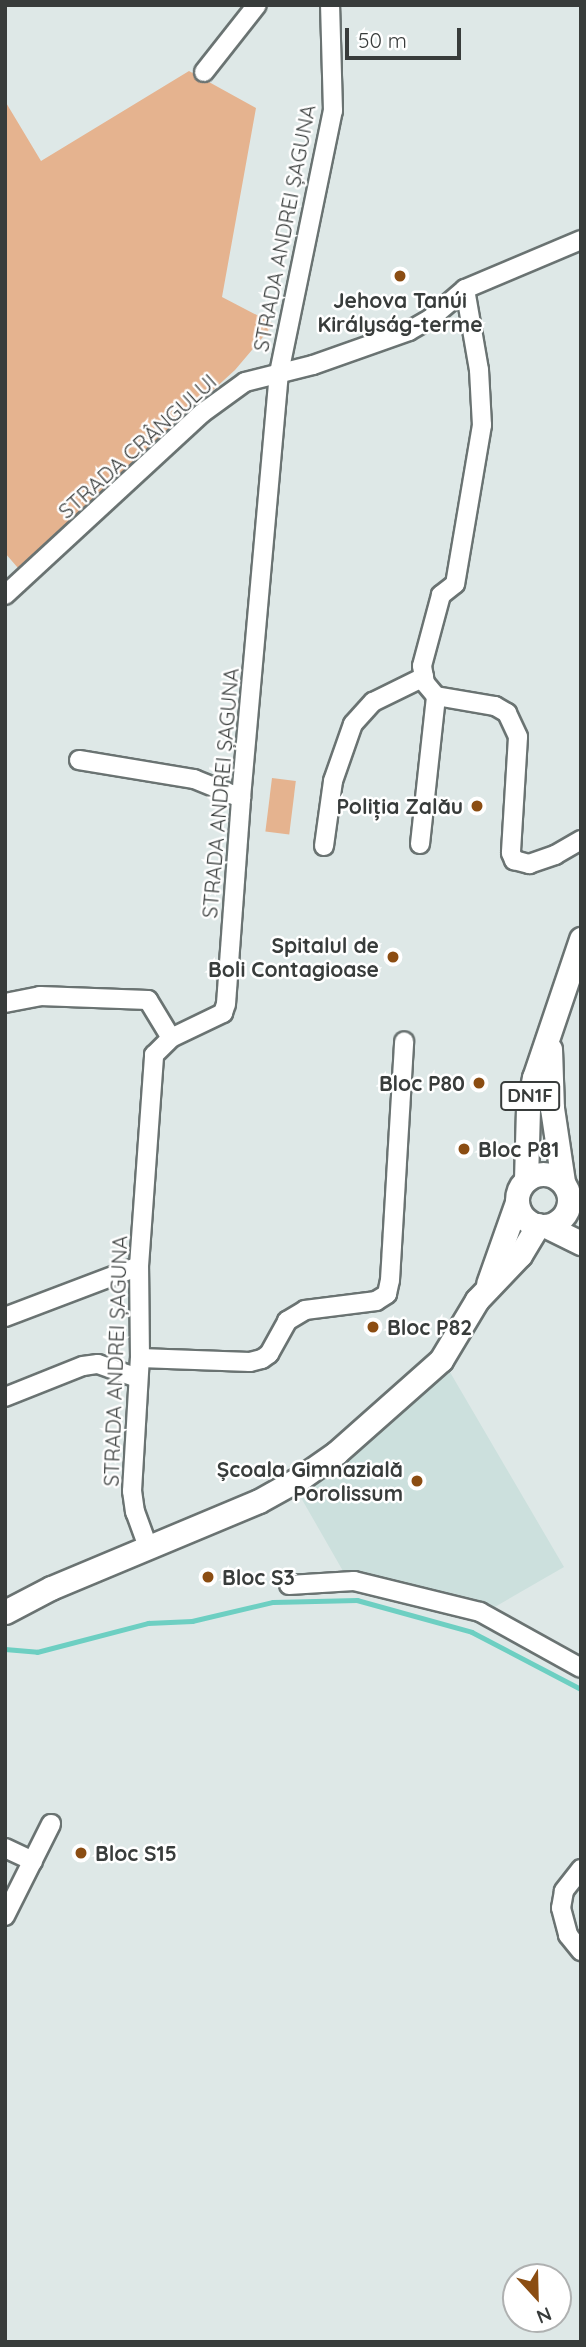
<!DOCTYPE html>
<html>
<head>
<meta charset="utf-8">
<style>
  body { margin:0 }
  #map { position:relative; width:586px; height:2347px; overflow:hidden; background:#dee8e7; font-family:Quicksand,sans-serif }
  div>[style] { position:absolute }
  .built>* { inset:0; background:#cce0dd }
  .green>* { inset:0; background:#e5b38f; transform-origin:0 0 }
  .stream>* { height:4.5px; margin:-2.25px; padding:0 2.25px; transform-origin:2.25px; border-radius:2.25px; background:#6dcfc2 }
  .roads { filter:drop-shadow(2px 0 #6a7372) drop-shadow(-2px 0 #6a7372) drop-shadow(0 2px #6a7372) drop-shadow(0 -2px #6a7372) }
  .minor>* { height:18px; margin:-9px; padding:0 9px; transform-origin:9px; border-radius:9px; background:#fff }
  .major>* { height:23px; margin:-11.5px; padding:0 11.5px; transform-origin:11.5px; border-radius:11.5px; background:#fff }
  .major>.ring { margin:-11.5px; padding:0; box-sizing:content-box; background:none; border:23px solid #fff; border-radius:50% }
  .dots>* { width:19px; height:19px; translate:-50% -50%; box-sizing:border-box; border:4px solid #fff; border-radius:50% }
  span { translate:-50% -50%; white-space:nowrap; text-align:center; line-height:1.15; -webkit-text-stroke:5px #fff; paint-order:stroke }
  .shield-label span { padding:2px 5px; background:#fff; border:2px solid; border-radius:5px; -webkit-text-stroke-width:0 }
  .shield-label { font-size:19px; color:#383c3b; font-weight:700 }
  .street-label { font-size:21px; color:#383c3b }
  .poi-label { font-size:21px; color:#383c3b; font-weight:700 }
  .right { translate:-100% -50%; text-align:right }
  .left { translate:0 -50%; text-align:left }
  .frame { position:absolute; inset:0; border:7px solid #383c3b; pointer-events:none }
  .north { position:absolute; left:502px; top:2263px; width:70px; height:70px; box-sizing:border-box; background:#fff; border:2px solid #afb1b1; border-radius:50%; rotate:158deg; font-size:19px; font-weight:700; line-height:28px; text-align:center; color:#383c3b }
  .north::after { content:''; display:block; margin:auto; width:24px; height:32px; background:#8b4d12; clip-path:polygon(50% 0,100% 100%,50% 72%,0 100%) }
  .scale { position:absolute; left:345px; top:28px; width:116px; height:32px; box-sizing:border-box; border:4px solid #383c3b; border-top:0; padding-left:9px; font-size:21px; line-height:24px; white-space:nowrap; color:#383c3b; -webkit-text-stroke:5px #fff; paint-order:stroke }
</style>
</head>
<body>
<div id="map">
  <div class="built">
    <i style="clip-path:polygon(447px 1367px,564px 1567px,486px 1612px,351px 1585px,300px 1496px,343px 1466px,399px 1417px)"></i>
  </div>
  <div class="green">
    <i style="clip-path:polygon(189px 71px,256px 108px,222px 297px,274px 324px,235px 370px,18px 568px,5px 553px,5px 101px,41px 161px)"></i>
    <i style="left:272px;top:778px;width:24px;height:54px;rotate:7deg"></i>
  </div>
  <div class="stream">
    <i style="left:5px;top:1649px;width:32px;rotate:5deg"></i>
    <i style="left:37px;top:1652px;width:115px;rotate:-14.6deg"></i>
    <i style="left:148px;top:1623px;width:44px;rotate:-2.6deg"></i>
    <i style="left:192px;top:1621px;width:83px;rotate:-13.2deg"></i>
    <i style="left:273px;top:1602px;width:84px;rotate:-1.4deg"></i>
    <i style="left:357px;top:1600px;width:119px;rotate:15.5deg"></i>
    <i style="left:472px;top:1632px;width:123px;rotate:27.6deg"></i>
  </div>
  <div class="roads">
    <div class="minor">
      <i style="left:204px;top:72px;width:85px;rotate:-51.7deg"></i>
      <i style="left:465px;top:289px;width:82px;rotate:80.2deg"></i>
      <i style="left:479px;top:370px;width:55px;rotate:86.9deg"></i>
      <i style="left:482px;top:425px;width:161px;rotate:99.6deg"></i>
      <i style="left:455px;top:584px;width:18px;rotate:142deg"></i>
      <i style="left:441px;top:595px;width:73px;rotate:105deg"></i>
      <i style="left:422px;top:666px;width:17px;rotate:80deg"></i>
      <i style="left:425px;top:683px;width:17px;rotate:50deg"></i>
      <i style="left:436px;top:696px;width:60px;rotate:9.6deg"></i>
      <i style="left:495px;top:706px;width:14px;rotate:30deg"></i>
      <i style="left:507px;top:713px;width:26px;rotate:65deg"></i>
      <i style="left:518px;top:737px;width:116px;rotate:93.5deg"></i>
      <i style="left:511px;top:853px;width:8px;rotate:67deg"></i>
      <i style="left:514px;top:860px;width:16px;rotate:15deg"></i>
      <i style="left:529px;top:864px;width:28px;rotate:-19deg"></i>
      <i style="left:555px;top:855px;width:30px;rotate:-30deg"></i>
      <i style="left:5px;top:595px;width:267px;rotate:-42.7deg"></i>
      <i style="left:201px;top:414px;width:54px;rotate:-36deg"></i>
      <i style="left:245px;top:382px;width:70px;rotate:-14deg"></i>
      <i style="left:313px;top:365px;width:102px;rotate:-19.5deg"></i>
      <i style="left:409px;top:331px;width:24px;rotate:-30deg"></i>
      <i style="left:430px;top:319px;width:46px;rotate:-40.6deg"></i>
      <i style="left:465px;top:289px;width:126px;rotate:-22.9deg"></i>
      <i style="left:79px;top:760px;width:117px;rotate:9.4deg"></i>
      <i style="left:194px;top:779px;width:51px;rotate:22deg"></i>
      <i style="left:420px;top:844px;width:149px;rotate:-83.8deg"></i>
      <i style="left:324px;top:846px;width:66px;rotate:-82.1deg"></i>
      <i style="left:333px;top:781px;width:60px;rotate:-70.7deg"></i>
      <i style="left:353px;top:724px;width:30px;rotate:-48deg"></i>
      <i style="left:373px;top:702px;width:57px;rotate:-26.1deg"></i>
      <i style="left:5px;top:1003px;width:36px;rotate:-11deg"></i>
      <i style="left:40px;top:996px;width:108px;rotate:2.1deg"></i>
      <i style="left:148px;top:1000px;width:44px;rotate:58.8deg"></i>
      <i style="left:5px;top:1317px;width:143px;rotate:-20.8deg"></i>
      <i style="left:140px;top:1358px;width:110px;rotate:2.1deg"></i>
      <i style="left:250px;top:1362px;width:12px;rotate:-14deg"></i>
      <i style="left:262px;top:1359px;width:9px;rotate:-36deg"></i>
      <i style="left:269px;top:1354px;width:38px;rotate:-61deg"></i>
      <i style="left:287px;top:1321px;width:21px;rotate:-31deg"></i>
      <i style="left:305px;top:1310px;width:72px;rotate:-7.2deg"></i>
      <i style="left:376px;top:1301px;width:13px;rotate:-32deg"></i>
      <i style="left:387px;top:1294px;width:14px;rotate:-78deg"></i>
      <i style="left:390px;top:1280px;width:239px;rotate:-86.6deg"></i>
      <i style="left:5px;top:1397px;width:84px;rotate:-21.7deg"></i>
      <i style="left:83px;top:1366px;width:15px;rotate:-8deg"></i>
      <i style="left:98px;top:1364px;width:42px;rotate:19.3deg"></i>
      <i style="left:148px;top:1547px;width:37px;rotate:-110deg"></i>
      <i style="left:135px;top:1512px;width:21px;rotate:-98deg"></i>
      <i style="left:132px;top:1491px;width:133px;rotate:-86.6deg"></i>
      <i style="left:140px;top:1358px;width:92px;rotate:-90.6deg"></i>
      <i style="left:139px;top:1266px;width:212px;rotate:-85.9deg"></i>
      <i style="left:154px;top:1055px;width:24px;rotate:-45deg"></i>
      <i style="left:171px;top:1038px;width:58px;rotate:-25.7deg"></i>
      <i style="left:223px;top:1013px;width:9px;rotate:-72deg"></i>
      <i style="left:226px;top:1004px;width:207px;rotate:-85.8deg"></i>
      <i style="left:241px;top:798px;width:427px;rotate:-84.9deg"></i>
      <i style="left:279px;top:373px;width:268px;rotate:-78.4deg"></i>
      <i style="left:333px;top:111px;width:106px;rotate:-91.6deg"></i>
      <i style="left:289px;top:1585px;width:65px;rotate:-3.5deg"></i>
      <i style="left:354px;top:1581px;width:130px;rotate:13.8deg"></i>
      <i style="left:480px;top:1612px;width:115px;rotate:29deg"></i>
      <i style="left:5px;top:1848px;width:31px;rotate:25deg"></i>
      <i style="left:581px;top:1869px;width:28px;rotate:128deg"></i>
      <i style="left:564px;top:1891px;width:17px;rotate:100deg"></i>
      <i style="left:561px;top:1908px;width:28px;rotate:75deg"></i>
      <i style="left:568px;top:1935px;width:21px;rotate:51deg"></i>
      <i style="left:5px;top:1916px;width:103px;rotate:-63.4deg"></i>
    </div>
    <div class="major">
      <i style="left:550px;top:1049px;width:59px;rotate:88.1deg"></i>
      <i style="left:552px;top:1108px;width:75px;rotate:81.5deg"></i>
      <i class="ring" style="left:517px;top:1174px;width:29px;height:29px"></i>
      <i style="left:526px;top:1180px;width:72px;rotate:-88.4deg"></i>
      <i style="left:528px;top:1108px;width:31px;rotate:-79deg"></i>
      <i style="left:534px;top:1078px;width:147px;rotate:-71.3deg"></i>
      <i style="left:546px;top:1226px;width:39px;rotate:26deg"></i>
      <i style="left:488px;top:1284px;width:87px;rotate:-70.5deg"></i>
      <i style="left:5px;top:1612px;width:52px;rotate:-27.6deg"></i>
      <i style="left:51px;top:1588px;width:225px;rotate:-22.7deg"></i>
      <i style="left:259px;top:1501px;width:49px;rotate:-29.2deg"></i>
      <i style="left:302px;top:1477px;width:42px;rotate:-35.2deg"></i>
      <i style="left:336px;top:1453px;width:140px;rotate:-41.5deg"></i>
      <i style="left:441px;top:1360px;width:70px;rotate:-59deg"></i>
      <i style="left:477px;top:1300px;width:62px;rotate:-46.3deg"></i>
      <i style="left:520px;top:1255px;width:35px;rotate:-59deg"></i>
    </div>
  </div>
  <div class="dots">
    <i style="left:400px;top:276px;background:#8b4d12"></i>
    <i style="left:477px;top:806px;background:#8b4d12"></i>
    <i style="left:393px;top:957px;background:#8b4d12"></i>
    <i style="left:479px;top:1083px;background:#8b4d12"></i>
    <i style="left:464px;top:1149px;background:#8b4d12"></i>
    <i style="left:373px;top:1327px;background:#8b4d12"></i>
    <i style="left:417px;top:1481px;background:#8b4d12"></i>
    <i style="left:208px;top:1577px;background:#8b4d12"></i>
    <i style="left:81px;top:1853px;background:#8b4d12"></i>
  </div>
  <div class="shield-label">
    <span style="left:530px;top:1096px">DN1F</span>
  </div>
  <div class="street-label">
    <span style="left:284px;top:228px;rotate:-79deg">STRADA ANDREI ȘAGUNA</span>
    <span style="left:137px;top:446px;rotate:-42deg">STRADA CRÂNGULUI</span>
    <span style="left:220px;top:793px;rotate:-85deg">STRADA ANDREI ȘAGUNA</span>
    <span style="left:115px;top:1361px;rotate:-88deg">STRADA ANDREI ȘAGUNA</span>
  </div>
  <div class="poi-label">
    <span style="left:400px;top:312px">Jehova Tanúi<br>Királyság-terme</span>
    <span class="right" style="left:463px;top:806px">Poliția Zalău</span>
    <span class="right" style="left:379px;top:957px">Spitalul de<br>Boli Contagioase</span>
    <span class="right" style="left:465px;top:1083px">Bloc P80</span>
    <span class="left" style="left:478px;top:1149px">Bloc P81</span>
    <span class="left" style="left:387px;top:1327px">Bloc P82</span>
    <span class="right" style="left:403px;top:1481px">Școala Gimnazială<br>Porolissum</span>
    <span class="left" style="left:222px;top:1577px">Bloc S3</span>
    <span class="left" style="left:95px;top:1853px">Bloc S15</span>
  </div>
  <div class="frame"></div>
  <div class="north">N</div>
  <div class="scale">50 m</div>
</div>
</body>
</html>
